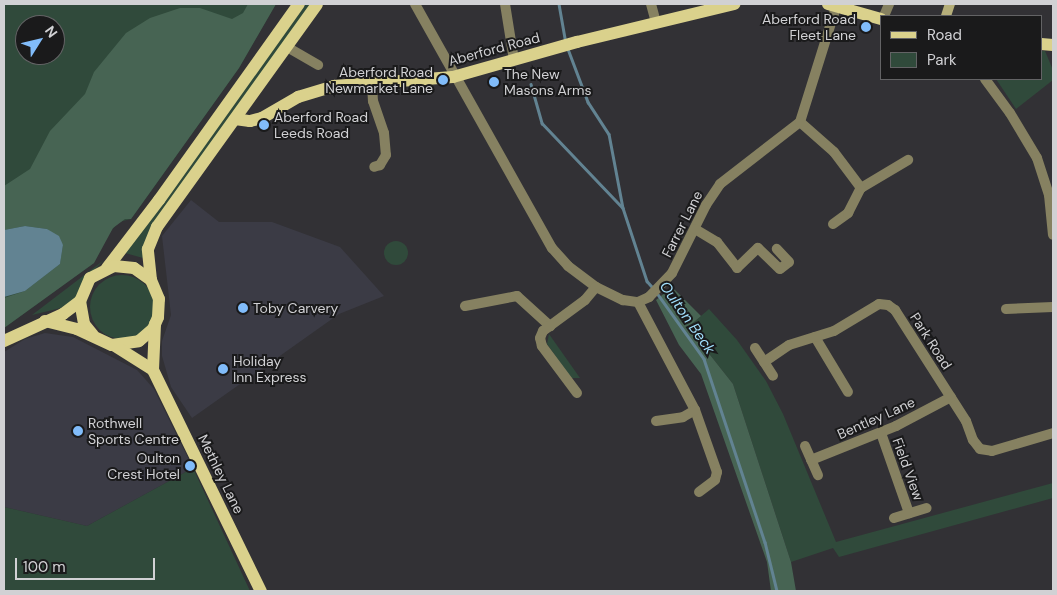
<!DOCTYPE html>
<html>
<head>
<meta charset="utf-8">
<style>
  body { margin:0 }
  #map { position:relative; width:1057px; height:595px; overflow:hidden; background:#323135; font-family:"DM Sans",sans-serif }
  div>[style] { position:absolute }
  .built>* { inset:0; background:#3b3b45 }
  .green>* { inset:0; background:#304a3b }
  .round { border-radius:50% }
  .forest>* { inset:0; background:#476453 }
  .water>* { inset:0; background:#628392 }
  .stream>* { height:2.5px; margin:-1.25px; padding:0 1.25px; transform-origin:1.25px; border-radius:1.25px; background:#628392 }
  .street>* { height:10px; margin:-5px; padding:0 5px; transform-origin:5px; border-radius:5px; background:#868161 }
  .secondary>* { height:10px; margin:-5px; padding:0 5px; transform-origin:5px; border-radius:5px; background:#b5ae7a }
  .primary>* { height:12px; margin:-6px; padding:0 6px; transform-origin:6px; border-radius:6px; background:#dad18c }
  .dots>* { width:14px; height:14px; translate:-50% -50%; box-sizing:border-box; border:2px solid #1a1a1b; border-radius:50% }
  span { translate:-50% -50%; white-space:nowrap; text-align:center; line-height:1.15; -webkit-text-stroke:4px #1a1a1b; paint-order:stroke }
  .poi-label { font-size:14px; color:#d1d1d4 }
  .right { translate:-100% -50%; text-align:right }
  .left { translate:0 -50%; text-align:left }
  .street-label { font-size:14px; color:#d1d1d4 }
  .water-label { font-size:15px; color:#a1dffc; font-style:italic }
  .frame { position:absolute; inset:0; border:5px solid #d1d1d4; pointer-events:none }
  .legend { position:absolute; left:880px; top:15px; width:162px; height:65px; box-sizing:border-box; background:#1a1a1b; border:1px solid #636365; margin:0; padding:6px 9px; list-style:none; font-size:15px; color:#d1d1d4 }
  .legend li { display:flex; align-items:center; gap:10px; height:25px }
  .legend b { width:25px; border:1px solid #636365 }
  .north { position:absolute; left:15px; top:15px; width:50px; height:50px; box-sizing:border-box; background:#1a1a1b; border:1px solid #636365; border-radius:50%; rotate:54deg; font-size:14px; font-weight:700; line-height:20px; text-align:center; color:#d1d1d4 }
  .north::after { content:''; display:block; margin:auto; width:18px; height:22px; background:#81bcfa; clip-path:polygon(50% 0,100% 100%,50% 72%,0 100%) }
  .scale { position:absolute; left:15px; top:558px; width:140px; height:22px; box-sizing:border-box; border:2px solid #d1d1d4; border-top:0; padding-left:6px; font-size:15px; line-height:18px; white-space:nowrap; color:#d1d1d4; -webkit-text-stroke:4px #1a1a1b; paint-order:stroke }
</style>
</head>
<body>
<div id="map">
  <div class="built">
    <i style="clip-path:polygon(191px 200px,219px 222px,272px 222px,340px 247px,384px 296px,339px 314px,192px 418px,171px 387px,162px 356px,162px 341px,171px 315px,162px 236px)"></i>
    <i style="clip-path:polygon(45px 333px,73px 337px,137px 370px,154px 389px,193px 468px,87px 526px,4px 507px,4px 352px,25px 339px)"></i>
  </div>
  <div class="green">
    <i style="clip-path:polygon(evenodd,4px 4px,276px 4px,239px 68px,131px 219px,119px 222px,109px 233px,94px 263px,4px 328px,4px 4px,25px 25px,55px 25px,55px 55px,25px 55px,25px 25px)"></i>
    <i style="clip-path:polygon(306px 4px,311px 4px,150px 229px,143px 258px,125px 253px)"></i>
    <i style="clip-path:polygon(1041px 51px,1045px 51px,1053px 70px,1053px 80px,1016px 109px,996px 79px,1041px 79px)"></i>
    <i class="round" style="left:384px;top:241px;width:24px;height:24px"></i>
    <i style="clip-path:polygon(104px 260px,92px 272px,76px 298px,65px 307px,32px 315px)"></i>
    <i class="round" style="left:90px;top:275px;width:64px;height:64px"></i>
    <i style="clip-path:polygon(709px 309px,737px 340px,766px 381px,783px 414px,836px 542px,1053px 483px,1053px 498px,839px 557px,833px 548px,791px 562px,733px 384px,688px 327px)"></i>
    <i style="clip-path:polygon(549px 334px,580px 378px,571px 378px,547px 344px)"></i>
    <i style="clip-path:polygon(193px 468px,250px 591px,4px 591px,4px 507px,87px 526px)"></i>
  </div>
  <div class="forest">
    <i style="clip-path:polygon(248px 4px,276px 4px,239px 68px,131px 219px,125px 219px,113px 228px,94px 263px,4px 328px,4px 298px,25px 291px,60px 264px,63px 245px,47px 229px,25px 226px,4px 230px,4px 186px,30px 169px,50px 131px,85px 94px,94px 72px,126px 33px,150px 18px,180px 8px,200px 8px,232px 19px,243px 13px)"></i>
    <i style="clip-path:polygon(672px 287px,701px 316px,688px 327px,733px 384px,791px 562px,796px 591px,771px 591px,767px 562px,701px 374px,679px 345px,656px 300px)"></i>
  </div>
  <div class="water">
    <i style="clip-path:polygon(25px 226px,47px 229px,59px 236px,63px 245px,60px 264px,25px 291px,4px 297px,4px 230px)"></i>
  </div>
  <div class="stream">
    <i style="left:559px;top:4px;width:39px;rotate:80deg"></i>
    <i style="left:568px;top:49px;width:57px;rotate:69.3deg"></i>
    <i style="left:588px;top:102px;width:38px;rotate:57deg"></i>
    <i style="left:609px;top:134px;width:75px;rotate:79.3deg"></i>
    <i style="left:623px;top:208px;width:77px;rotate:71.8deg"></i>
    <i style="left:647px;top:281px;width:9px;rotate:49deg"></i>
    <i style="left:531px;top:84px;width:41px;rotate:74.2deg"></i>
    <i style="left:542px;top:123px;width:117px;rotate:46.4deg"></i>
    <i style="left:657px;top:293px;width:81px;rotate:54.5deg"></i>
    <i style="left:704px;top:359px;width:193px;rotate:71.6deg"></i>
    <i style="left:765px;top:542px;width:50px;rotate:76.2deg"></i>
  </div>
  <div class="street">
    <i style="left:415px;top:4px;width:280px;rotate:60.7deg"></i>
    <i style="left:552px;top:248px;width:24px;rotate:48deg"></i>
    <i style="left:568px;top:266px;width:35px;rotate:37deg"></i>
    <i style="left:596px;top:287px;width:30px;rotate:26deg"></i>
    <i style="left:623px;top:300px;width:15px;rotate:8deg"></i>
    <i style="left:638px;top:302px;width:12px;rotate:-24deg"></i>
    <i style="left:649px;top:297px;width:33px;rotate:-46deg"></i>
    <i style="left:672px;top:273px;width:76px;rotate:-63.4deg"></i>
    <i style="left:706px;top:205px;width:25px;rotate:-56deg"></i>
    <i style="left:720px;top:184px;width:101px;rotate:-37.8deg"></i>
    <i style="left:800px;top:122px;width:121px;rotate:-72.6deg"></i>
    <i style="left:505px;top:4px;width:57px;rotate:80.9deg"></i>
    <i style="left:651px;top:4px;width:20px;rotate:75deg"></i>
    <i style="left:884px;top:16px;width:13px;rotate:-67deg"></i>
    <i style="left:287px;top:47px;width:36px;rotate:30deg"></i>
    <i style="left:985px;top:79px;width:42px;rotate:53.7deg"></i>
    <i style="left:1010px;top:113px;width:52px;rotate:59deg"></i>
    <i style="left:1037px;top:158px;width:39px;rotate:72deg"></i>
    <i style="left:1049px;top:195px;width:40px;rotate:84.3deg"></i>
    <i style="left:372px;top:83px;width:18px;rotate:87deg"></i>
    <i style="left:373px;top:101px;width:34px;rotate:71deg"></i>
    <i style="left:384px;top:133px;width:22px;rotate:85deg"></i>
    <i style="left:386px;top:155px;width:12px;rotate:121deg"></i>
    <i style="left:380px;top:165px;width:6px;rotate:162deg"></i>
    <i style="left:800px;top:122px;width:45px;rotate:41.4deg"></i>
    <i style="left:834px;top:152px;width:45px;rotate:53.1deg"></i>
    <i style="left:861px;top:188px;width:55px;rotate:-30.8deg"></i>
    <i style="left:833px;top:224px;width:19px;rotate:-36deg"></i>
    <i style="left:848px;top:213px;width:28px;rotate:-63deg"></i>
    <i style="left:695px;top:229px;width:26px;rotate:31deg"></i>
    <i style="left:717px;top:242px;width:33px;rotate:52deg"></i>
    <i style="left:737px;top:268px;width:29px;rotate:-44deg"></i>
    <i style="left:758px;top:248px;width:30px;rotate:44deg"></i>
    <i style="left:780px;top:269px;width:11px;rotate:-38deg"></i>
    <i style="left:789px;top:262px;width:18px;rotate:-133deg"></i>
    <i style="left:638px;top:302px;width:122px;rotate:62.2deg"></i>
    <i style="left:695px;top:410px;width:66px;rotate:70.5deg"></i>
    <i style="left:717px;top:472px;width:8px;rotate:104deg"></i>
    <i style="left:715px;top:480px;width:20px;rotate:143deg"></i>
    <i style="left:465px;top:306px;width:53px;rotate:-10.9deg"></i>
    <i style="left:517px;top:296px;width:45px;rotate:42.3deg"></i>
    <i style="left:1006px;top:309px;width:47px;rotate:-2.4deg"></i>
    <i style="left:815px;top:337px;width:64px;rotate:59deg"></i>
    <i style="left:755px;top:348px;width:33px;rotate:57deg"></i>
    <i style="left:764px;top:362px;width:30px;rotate:-34deg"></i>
    <i style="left:789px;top:345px;width:47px;rotate:-17.3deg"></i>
    <i style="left:834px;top:331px;width:52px;rotate:-31deg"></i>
    <i style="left:879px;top:304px;width:9px;rotate:6deg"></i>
    <i style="left:888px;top:305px;width:9px;rotate:36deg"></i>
    <i style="left:895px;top:310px;width:132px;rotate:57.4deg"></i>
    <i style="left:966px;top:421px;width:20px;rotate:70deg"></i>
    <i style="left:973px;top:440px;width:11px;rotate:52deg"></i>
    <i style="left:980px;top:449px;width:12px;rotate:9deg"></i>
    <i style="left:992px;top:451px;width:64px;rotate:-16.4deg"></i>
    <i style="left:577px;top:393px;width:59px;rotate:-126.7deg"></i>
    <i style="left:542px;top:346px;width:8px;rotate:-104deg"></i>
    <i style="left:540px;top:338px;width:8px;rotate:-67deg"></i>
    <i style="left:543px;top:331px;width:52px;rotate:-36.4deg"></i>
    <i style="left:585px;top:300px;width:17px;rotate:-50deg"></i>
    <i style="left:656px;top:421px;width:27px;rotate:-8deg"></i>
    <i style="left:683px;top:417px;width:14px;rotate:-30deg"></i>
    <i style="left:881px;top:433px;width:85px;rotate:70.7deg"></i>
    <i style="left:805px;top:446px;width:32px;rotate:66deg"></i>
    <i style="left:811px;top:460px;width:92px;rotate:-21.8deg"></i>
    <i style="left:896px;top:426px;width:62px;rotate:-27.8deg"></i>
    <i style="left:894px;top:518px;width:34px;rotate:-17deg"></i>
  </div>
  <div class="secondary">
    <i style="left:946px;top:16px;width:13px;rotate:-72deg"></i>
  </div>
  <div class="primary">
    <i style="left:828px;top:4px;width:55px;rotate:15.8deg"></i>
    <i style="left:1041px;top:44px;width:12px;rotate:5deg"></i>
    <i style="left:235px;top:119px;width:15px;rotate:8deg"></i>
    <i style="left:250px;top:121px;width:12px;rotate:-14deg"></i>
    <i style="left:262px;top:118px;width:42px;rotate:-30.3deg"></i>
    <i style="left:298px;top:97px;width:38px;rotate:-17deg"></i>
    <i style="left:334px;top:86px;width:119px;rotate:-4.3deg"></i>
    <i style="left:453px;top:77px;width:129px;rotate:-15.8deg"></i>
    <i style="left:577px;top:42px;width:162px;rotate:-13.6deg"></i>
    <i style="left:107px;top:268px;width:86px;rotate:-52.6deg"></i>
    <i style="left:159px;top:200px;width:241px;rotate:-54.5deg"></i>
    <i style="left:151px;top:280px;width:31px;rotate:-96deg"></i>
    <i style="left:148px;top:249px;width:24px;rotate:-68deg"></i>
    <i style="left:157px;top:227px;width:274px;rotate:-54.3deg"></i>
    <i style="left:45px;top:321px;width:33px;rotate:14deg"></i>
    <i style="left:77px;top:329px;width:38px;rotate:25deg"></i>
    <i style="left:112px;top:345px;width:27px;rotate:-8deg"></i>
    <i style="left:139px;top:341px;width:18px;rotate:-41deg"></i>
    <i style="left:153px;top:329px;width:13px;rotate:-67deg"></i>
    <i style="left:158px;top:317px;width:18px;rotate:-87deg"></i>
    <i style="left:159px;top:299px;width:21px;rotate:-113deg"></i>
    <i style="left:151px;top:280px;width:21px;rotate:-145deg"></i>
    <i style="left:134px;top:268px;width:20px;rotate:-174deg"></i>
    <i style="left:114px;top:266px;width:27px;rotate:153deg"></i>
    <i style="left:90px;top:278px;width:25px;rotate:113deg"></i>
    <i style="left:80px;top:301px;width:23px;rotate:80deg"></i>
    <i style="left:84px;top:324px;width:14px;rotate:51deg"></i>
    <i style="left:155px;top:324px;width:46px;rotate:92.5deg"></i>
    <i style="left:153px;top:370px;width:246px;rotate:64deg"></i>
    <i style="left:4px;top:341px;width:65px;rotate:-24.6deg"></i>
    <i style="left:63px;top:314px;width:21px;rotate:-37deg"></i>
    <i style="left:115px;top:346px;width:45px;rotate:32.3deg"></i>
  </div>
  <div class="dots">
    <i style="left:866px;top:27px;background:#81bcfa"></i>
    <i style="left:443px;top:80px;background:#81bcfa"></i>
    <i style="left:494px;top:82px;background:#81bcfa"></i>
    <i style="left:264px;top:125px;background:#81bcfa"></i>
    <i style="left:243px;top:308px;background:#81bcfa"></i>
    <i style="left:223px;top:369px;background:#81bcfa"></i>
    <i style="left:78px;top:431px;background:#81bcfa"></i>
    <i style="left:190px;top:466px;background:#81bcfa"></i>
  </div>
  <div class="poi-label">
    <span class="right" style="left:856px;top:27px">Aberford Road<br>Fleet Lane</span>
    <span class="right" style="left:433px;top:80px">Aberford Road<br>Newmarket Lane</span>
    <span class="left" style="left:504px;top:82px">The New<br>Masons Arms</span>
    <span class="left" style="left:274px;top:125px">Aberford Road<br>Leeds Road</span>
    <span class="left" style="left:253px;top:308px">Toby Carvery</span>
    <span class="left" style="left:233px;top:369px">Holiday<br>Inn Express</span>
    <span class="left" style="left:88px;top:431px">Rothwell<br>Sports Centre</span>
    <span class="right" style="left:180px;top:466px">Oulton<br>Crest Hotel</span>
  </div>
  <div class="street-label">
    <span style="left:494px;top:49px;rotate:-15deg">Aberford Road</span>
    <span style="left:682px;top:224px;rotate:-63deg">Farrer Lane</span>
    <span style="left:931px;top:341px;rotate:57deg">Park Road</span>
    <span style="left:876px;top:418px;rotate:-24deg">Bentley Lane</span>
    <span style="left:908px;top:469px;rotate:70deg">Field View</span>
    <span style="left:221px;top:474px;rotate:64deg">Methley Lane</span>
  </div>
  <div class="water-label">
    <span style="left:687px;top:318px;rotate:55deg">Oulton Beck</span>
  </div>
  <div class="frame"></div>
  <ul class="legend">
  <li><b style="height:6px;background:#dad18c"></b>Road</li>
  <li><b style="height:14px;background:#304a3b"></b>Park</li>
  </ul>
  <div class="north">N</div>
  <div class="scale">100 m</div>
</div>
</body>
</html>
